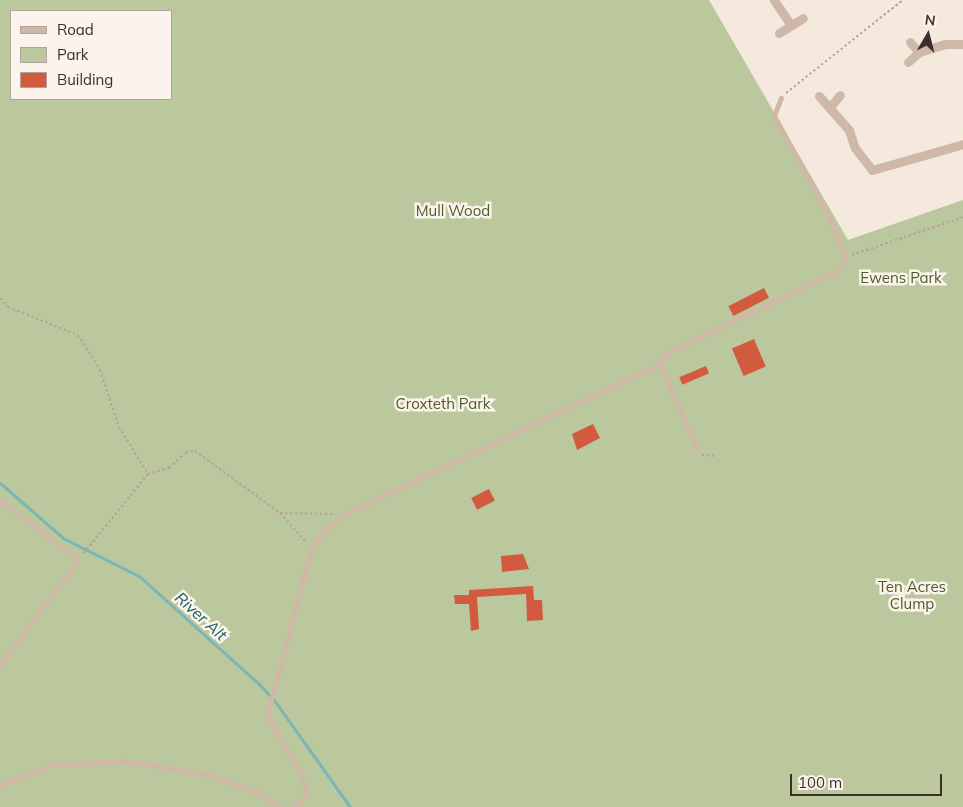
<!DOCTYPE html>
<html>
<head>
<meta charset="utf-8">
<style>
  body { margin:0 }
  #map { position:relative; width:963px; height:807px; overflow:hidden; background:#f5e9de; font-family:Mulish,sans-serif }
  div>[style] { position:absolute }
  .green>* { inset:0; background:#bbc79c }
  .stream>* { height:3px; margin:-1.5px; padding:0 1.5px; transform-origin:1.5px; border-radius:1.5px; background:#7ab6b5 }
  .building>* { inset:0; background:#d25a3f; transform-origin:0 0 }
  .path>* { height:2px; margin-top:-1px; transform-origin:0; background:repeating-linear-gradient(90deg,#bba192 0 2.5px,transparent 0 5px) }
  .service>* { height:4.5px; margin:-2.25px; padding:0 2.25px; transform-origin:2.25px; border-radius:2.25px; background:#cfb8a8 }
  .minor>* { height:9px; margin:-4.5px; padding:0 4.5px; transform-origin:4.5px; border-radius:4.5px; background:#cfb8a8 }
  span { translate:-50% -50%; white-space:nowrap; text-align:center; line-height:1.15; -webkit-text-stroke:5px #fcf3ec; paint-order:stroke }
  .park-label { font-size:15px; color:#4d5d2a }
  .water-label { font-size:16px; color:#196262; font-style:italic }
  .legend { position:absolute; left:10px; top:10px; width:162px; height:90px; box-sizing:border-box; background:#fcf3ec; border:1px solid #afa49e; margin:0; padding:6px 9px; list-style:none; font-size:15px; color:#3c2e29 }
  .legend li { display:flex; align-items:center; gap:10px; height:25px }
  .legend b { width:25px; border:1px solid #afa49e }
  .north { position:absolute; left:903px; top:10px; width:50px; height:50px; -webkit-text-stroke:4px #fcf3ec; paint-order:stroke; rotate:8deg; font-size:14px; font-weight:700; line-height:20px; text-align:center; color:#3c2e29 }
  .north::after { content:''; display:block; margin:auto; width:18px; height:22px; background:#3c2e29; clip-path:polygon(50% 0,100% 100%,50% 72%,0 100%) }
  .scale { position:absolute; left:790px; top:774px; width:152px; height:22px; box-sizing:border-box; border:2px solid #3c2e29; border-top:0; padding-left:6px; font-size:15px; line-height:18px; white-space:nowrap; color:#3c2e29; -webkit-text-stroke:4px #fcf3ec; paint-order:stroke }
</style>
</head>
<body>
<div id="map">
  <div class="green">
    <i style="clip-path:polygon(evenodd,0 0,709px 0,848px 240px,963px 200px,963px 807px,0 807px,0 0,11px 11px,171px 11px,171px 99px,11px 99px,11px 11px)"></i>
  </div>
  <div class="stream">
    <i style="left:0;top:483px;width:84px;rotate:41.1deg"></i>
    <i style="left:63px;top:538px;width:85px;rotate:26.6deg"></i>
    <i style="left:139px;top:576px;width:161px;rotate:42deg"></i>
    <i style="left:259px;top:684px;width:22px;rotate:47deg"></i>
    <i style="left:274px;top:700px;width:131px;rotate:54.6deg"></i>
  </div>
  <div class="building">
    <i style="left:764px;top:288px;width:11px;height:40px;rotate:63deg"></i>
    <i style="left:754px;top:339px;width:30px;height:24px;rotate:67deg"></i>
    <i style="left:706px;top:366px;width:8px;height:29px;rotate:67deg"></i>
    <i style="clip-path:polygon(593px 424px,600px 438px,577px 450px,572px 434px)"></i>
    <i style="left:489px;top:489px;width:13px;height:20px;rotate:63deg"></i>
    <i style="clip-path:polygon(523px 554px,529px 569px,502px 572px,501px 556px)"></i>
    <i style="clip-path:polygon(533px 586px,534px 600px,542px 600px,543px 620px,527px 621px,526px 594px,477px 597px,479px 629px,471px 631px,469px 604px,455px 604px,454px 595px,469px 595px,469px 590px)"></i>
  </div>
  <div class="path">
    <i style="left:786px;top:93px;width:149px;rotate:-38.5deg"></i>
    <i style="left:852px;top:255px;width:117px;rotate:-18.9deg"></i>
    <i style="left:0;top:298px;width:12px;rotate:48deg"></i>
    <i style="left:8px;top:307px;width:75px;rotate:21.8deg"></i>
    <i style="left:78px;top:335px;width:41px;rotate:57.8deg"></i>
    <i style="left:100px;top:370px;width:60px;rotate:71.6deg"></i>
    <i style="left:119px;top:427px;width:55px;rotate:58.3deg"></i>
    <i style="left:148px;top:474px;width:103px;rotate:129.1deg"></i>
    <i style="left:702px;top:455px;width:14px;rotate:4deg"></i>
    <i style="left:148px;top:474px;width:22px;rotate:-16deg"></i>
    <i style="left:169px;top:468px;width:23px;rotate:-43deg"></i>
    <i style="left:186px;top:452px;width:9px;rotate:-6deg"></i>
    <i style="left:195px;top:451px;width:105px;rotate:36.1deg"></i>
    <i style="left:280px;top:513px;width:40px;rotate:48deg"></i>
    <i style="left:280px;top:513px;width:53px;rotate:1.1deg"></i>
  </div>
  <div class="service">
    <i style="left:660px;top:364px;width:94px;rotate:66.2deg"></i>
    <i style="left:0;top:500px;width:99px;rotate:37.2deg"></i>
    <i style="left:79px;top:560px;width:132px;rotate:126.7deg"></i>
    <i style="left:0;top:785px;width:56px;rotate:-21deg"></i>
    <i style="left:52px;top:765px;width:76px;rotate:-3deg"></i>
    <i style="left:128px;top:761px;width:81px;rotate:9.9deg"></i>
    <i style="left:208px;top:775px;width:51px;rotate:18.4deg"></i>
    <i style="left:256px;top:791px;width:30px;rotate:33deg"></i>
    <i style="left:294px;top:807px;width:17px;rotate:-40deg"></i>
    <i style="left:307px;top:796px;width:21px;rotate:-104deg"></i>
    <i style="left:302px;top:776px;width:69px;rotate:-120.3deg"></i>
    <i style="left:267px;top:716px;width:171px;rotate:-75.1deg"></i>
    <i style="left:311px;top:551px;width:25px;rotate:-58deg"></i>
    <i style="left:324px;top:530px;width:26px;rotate:-37deg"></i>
    <i style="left:345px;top:514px;width:349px;rotate:-25.5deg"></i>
    <i style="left:660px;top:364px;width:13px;rotate:-58deg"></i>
    <i style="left:667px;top:353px;width:189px;rotate:-25.8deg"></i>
    <i style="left:837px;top:271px;width:8px;rotate:-50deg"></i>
    <i style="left:842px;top:265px;width:8px;rotate:-67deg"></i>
    <i style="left:845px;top:258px;width:46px;rotate:-111.6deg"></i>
    <i style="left:828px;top:215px;width:113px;rotate:-118.6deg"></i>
    <i style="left:774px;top:116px;width:19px;rotate:-69deg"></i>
  </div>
  <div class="minor">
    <i style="left:774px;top:0;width:30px;rotate:56deg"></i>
    <i style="left:779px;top:33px;width:28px;rotate:-32deg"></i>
    <i style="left:910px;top:42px;width:13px;rotate:48deg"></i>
    <i style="left:908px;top:62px;width:15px;rotate:-42deg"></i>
    <i style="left:919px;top:52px;width:27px;rotate:-17deg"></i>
    <i style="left:945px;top:44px;width:18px"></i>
    <i style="left:819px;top:96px;width:45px;rotate:48.6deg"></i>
    <i style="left:849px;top:130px;width:19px;rotate:72deg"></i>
    <i style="left:855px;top:148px;width:28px;rotate:52deg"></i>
    <i style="left:872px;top:170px;width:95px;rotate:-15.9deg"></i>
    <i style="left:831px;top:106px;width:14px;rotate:-51deg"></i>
  </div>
  <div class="park-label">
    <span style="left:453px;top:211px">Mull Wood</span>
    <span style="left:901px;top:278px">Ewens Park</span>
    <span style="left:443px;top:404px">Croxteth Park</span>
    <span style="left:912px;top:595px">Ten Acres<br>Clump</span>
  </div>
  <div class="water-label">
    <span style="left:201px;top:616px;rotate:42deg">River Alt</span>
  </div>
  <ul class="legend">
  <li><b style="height:6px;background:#cfb8a8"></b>Road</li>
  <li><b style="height:14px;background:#bbc79c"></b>Park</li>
  <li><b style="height:14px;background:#d25a3f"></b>Building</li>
  </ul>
  <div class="north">N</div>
  <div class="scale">100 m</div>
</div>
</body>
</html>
